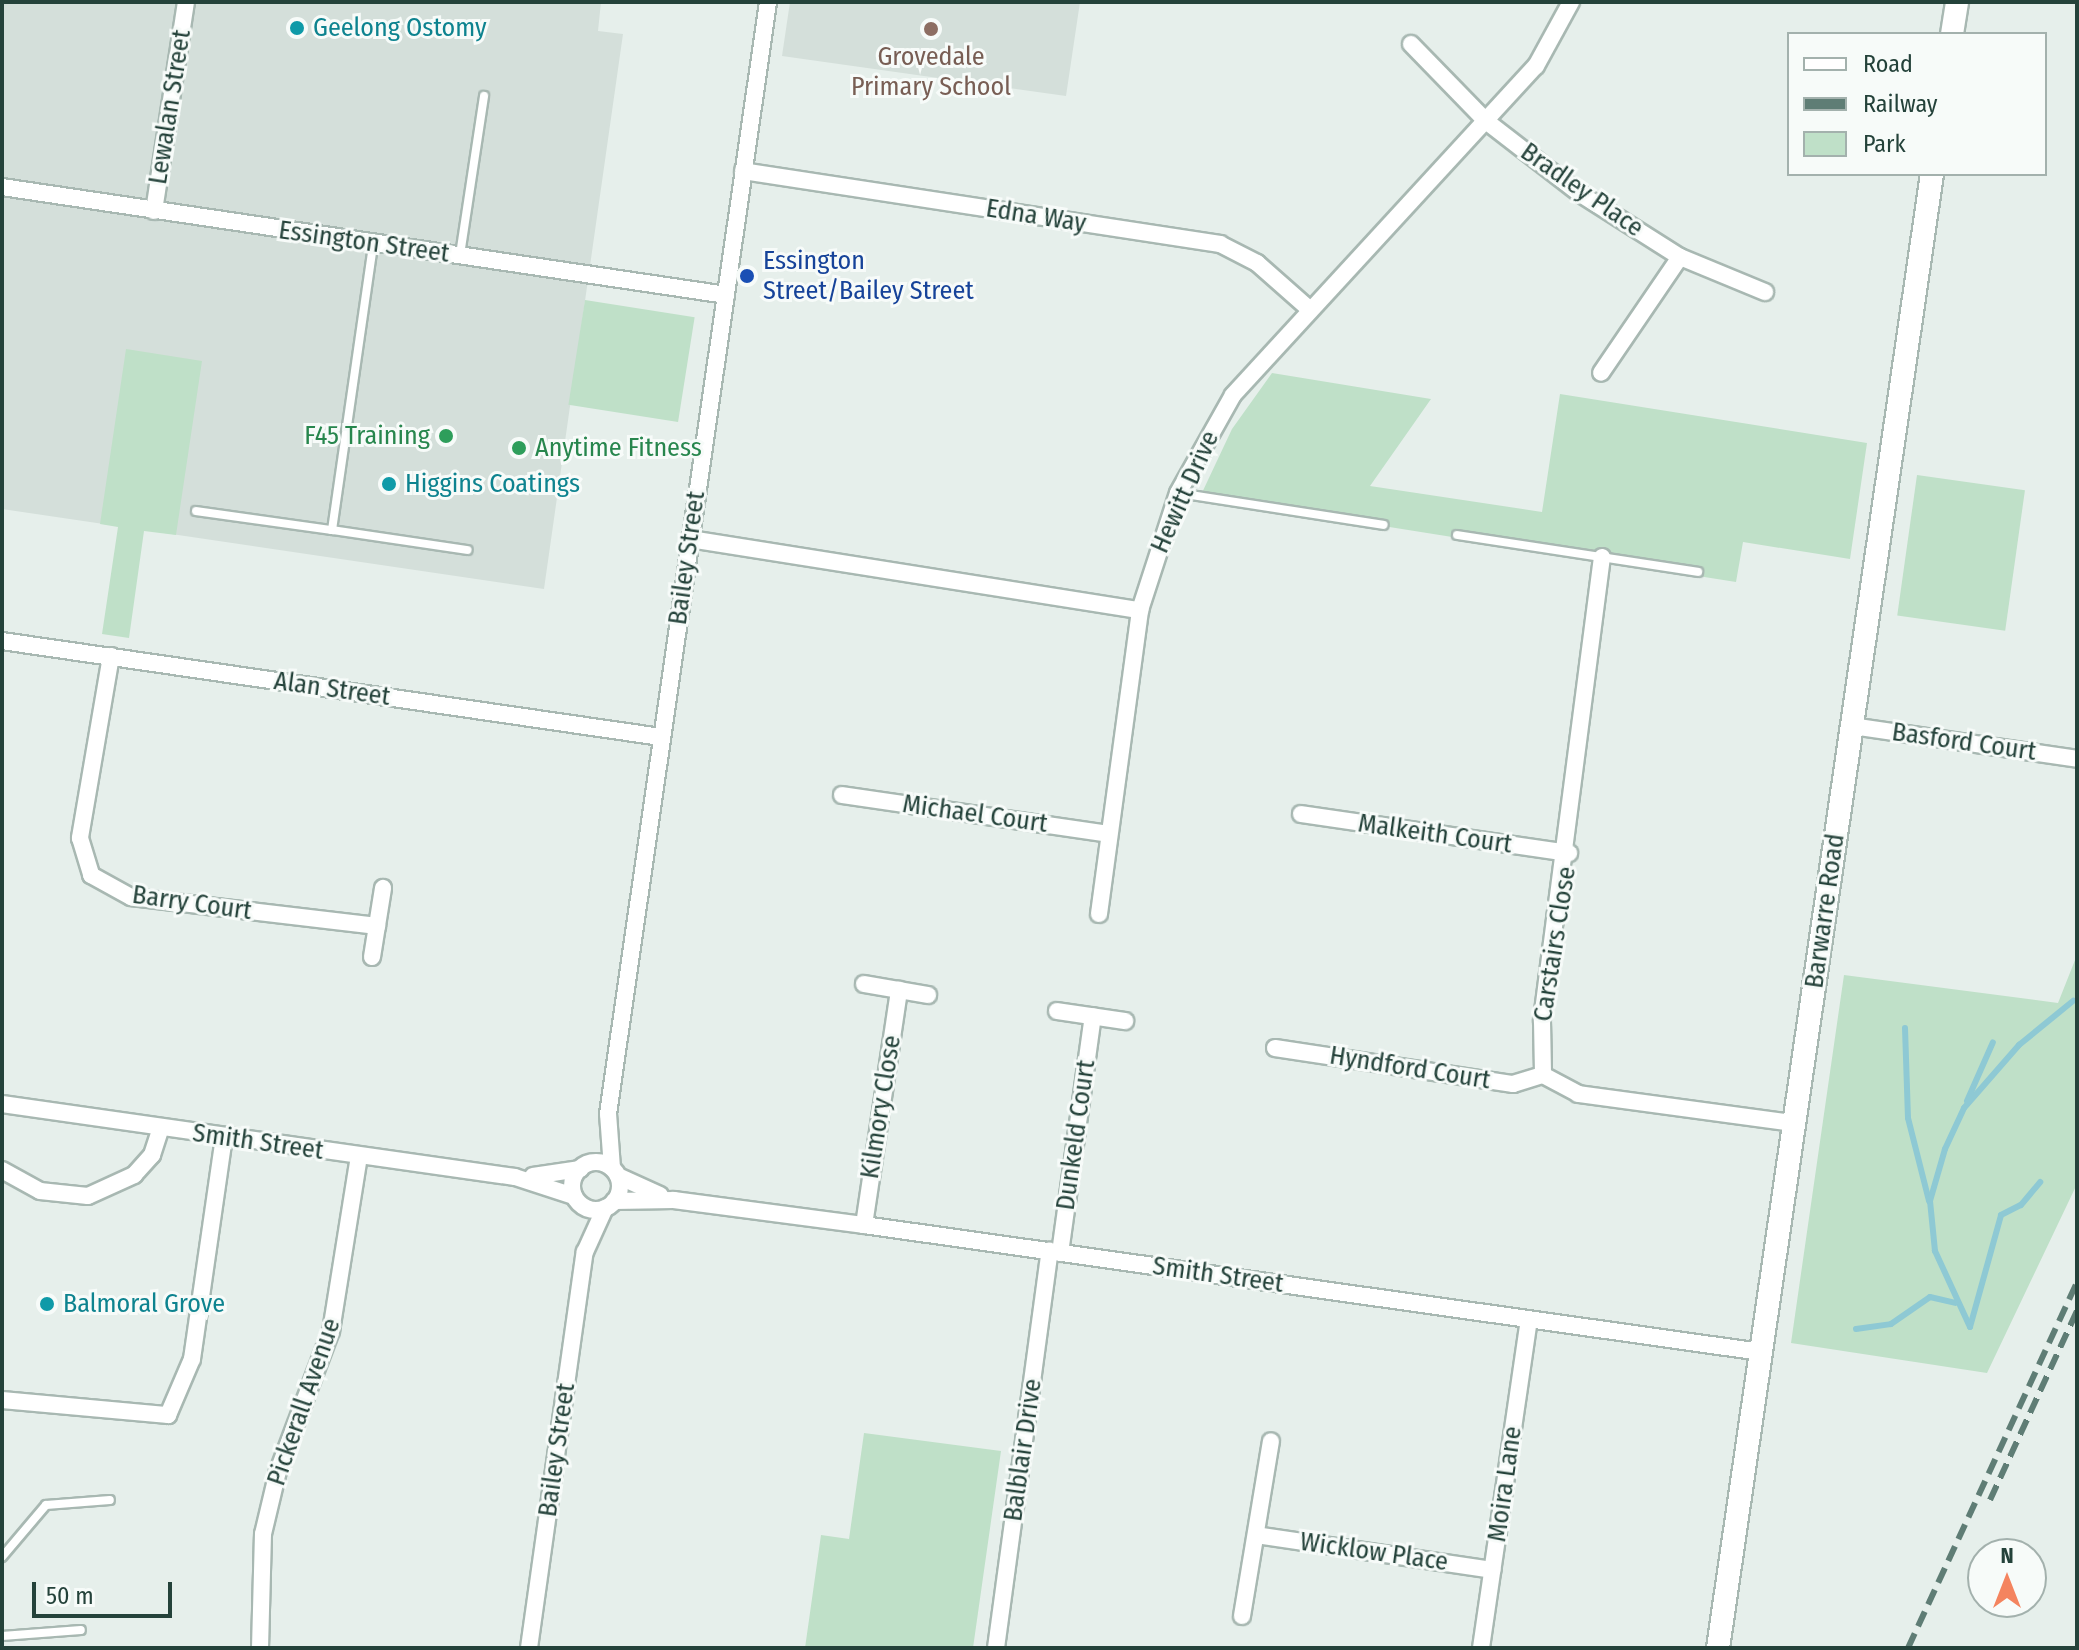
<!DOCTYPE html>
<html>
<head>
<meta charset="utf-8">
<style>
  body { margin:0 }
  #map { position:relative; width:2079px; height:1650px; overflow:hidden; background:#e6efeb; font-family:"Fira Sans Condensed",sans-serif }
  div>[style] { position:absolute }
  .built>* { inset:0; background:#d4dfda }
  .green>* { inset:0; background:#bfe0c8; transform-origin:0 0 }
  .stream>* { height:6px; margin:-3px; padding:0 3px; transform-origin:3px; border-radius:3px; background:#8ec9d4 }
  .roads { filter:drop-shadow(2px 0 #a8b8b2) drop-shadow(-2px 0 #a8b8b2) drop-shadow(0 2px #a8b8b2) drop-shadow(0 -2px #a8b8b2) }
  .lane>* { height:8px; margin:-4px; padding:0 4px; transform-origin:4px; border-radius:4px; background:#fff }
  .street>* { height:16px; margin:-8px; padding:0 8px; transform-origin:8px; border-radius:8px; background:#fff }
  .street>.ring { margin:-8px; padding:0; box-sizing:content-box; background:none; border:16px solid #fff; border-radius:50% }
  .secondary>* { height:22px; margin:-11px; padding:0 11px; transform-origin:11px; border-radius:11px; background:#fff }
  .rail>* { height:6px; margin-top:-3px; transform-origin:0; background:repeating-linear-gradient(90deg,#5f7d75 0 16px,transparent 0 24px) }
  .dots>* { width:22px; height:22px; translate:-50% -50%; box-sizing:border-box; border:4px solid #f7fbf9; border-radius:50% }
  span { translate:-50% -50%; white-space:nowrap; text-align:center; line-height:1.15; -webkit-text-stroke:6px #f7fbf9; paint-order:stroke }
  .culture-label { font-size:26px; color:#0d838f }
  .left { translate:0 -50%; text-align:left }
  .education-label { font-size:26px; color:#785e54 }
  .street-label { font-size:26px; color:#24423a }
  .transit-label { font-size:26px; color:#164399 }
  .leisure-label { font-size:26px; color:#27864d }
  .right { translate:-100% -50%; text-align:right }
  .frame { position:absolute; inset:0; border:4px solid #24423a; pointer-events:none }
  .legend { position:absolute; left:1787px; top:32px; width:260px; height:144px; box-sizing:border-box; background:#f7fbf9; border:2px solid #a3b1ad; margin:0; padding:10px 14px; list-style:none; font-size:24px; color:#24423a }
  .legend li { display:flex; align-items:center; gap:16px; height:40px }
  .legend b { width:40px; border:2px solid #a3b1ad }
  .north { position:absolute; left:1967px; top:1538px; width:80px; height:80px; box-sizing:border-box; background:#f7fbf9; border:2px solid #a3b1ad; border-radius:50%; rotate:0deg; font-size:22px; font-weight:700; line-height:32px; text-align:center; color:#24423a }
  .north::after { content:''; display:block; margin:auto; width:28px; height:36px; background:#f4845f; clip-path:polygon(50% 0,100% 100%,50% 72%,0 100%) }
  .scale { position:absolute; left:32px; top:1582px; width:140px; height:36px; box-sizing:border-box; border:4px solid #24423a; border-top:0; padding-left:10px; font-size:24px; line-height:28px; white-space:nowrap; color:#24423a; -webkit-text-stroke:6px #f7fbf9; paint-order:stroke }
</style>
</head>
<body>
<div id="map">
  <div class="built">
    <i style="clip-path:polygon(2px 2px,601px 2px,598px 31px,623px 34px,544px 589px,2px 509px)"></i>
    <i style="clip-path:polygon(790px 2px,1080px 2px,1066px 96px,782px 56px)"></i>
  </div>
  <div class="green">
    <i style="left:585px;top:300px;width:111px;height:106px;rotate:9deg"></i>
    <i style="clip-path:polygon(126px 349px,202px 361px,176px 535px,144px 531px,129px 638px,102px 634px,118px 527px,100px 524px)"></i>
    <i style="clip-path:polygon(1272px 373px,1431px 399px,1370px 486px,1542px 512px,1560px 394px,1867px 443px,1850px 559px,1743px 542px,1736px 582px,1200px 497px,1232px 429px)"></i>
    <i style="left:1917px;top:475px;width:109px;height:142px;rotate:8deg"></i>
    <i style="clip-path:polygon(2077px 955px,2077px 1184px,1987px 1373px,1791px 1343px,1844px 975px,2058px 1003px)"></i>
    <i style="clip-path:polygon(864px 1433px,1001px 1451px,973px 1648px,805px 1648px,821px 1535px,849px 1539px)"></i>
  </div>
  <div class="stream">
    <i style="left:1905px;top:1028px;width:90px;rotate:88.1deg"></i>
    <i style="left:1908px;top:1118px;width:86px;rotate:75.8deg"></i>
    <i style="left:1967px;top:1101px;width:64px;rotate:-66.2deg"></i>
    <i style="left:1970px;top:1327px;width:84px;rotate:-114.7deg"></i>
    <i style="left:1935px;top:1251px;width:50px;rotate:-95.7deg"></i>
    <i style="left:1930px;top:1201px;width:54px;rotate:-73.9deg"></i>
    <i style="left:1945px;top:1149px;width:45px;rotate:-65.1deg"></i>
    <i style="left:1964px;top:1108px;width:84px;rotate:-48.9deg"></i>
    <i style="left:2019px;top:1045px;width:70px;rotate:-39.2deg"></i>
    <i style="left:1970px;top:1327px;width:116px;rotate:-74.5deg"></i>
    <i style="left:2001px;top:1215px;width:22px;rotate:-27deg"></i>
    <i style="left:2021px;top:1205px;width:30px;rotate:-50deg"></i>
    <i style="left:1856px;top:1329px;width:35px;rotate:-8deg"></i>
    <i style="left:1891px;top:1324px;width:47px;rotate:-34.7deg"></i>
    <i style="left:1930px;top:1297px;width:26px;rotate:13deg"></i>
  </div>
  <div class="roads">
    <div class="lane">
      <i style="left:460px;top:255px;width:161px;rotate:-81.4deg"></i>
      <i style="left:1178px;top:493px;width:208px;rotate:8.8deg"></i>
      <i style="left:196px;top:511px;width:137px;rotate:8deg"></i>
      <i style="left:332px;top:530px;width:289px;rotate:-81.8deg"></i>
      <i style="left:332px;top:530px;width:137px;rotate:8.4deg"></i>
      <i style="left:1457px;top:535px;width:244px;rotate:8.7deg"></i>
      <i style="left:2px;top:1557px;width:68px;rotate:-49.8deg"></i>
      <i style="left:46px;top:1505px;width:64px;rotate:-4.5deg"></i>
      <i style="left:2px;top:1636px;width:79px;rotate:-4.3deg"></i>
    </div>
    <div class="street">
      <i style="left:1411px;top:44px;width:107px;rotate:45.8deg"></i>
      <i style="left:1486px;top:121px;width:118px;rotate:37.7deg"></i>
      <i style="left:1579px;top:193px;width:120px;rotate:32.4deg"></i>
      <i style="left:1680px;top:257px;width:140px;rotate:124.3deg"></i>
      <i style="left:743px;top:171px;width:483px;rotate:8.7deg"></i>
      <i style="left:1220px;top:244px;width:42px;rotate:27.2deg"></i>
      <i style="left:1257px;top:263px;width:68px;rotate:41.4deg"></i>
      <i style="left:2px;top:187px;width:732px;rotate:8.48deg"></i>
      <i style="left:154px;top:211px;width:211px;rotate:-81.3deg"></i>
      <i style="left:1680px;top:257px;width:92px;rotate:22.4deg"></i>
      <i style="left:690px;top:539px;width:456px;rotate:9deg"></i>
      <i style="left:1140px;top:610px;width:123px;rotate:-72deg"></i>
      <i style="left:1178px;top:493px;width:112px;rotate:-60.7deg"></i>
      <i style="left:1233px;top:395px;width:447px;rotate:-47.4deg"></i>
      <i style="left:1536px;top:66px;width:73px;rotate:-61.3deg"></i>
      <i style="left:1602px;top:557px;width:468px;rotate:97.4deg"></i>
      <i style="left:1542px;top:1021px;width:54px;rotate:88.9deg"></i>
      <i style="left:1543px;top:1075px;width:40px;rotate:28deg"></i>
      <i style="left:1578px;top:1094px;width:217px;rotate:7.7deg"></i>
      <i style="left:2px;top:641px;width:666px;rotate:8.29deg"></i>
      <i style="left:111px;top:656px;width:185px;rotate:99.7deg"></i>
      <i style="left:80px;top:838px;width:39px;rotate:73deg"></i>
      <i style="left:91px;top:875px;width:46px;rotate:28.8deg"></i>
      <i style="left:131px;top:897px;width:248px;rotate:6.7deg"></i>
      <i style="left:1852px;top:726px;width:227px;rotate:8.3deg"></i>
      <i style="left:842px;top:795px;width:270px;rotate:8.3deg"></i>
      <i style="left:1301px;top:814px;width:271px;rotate:8.3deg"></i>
      <i style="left:1099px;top:914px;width:307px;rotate:-82.3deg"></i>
      <i style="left:372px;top:957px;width:70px;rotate:-80.9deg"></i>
      <i style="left:864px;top:984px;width:65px;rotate:9.8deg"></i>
      <i style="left:1057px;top:1011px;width:69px;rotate:8.4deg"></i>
      <i style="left:1275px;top:1048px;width:241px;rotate:8.6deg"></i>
      <i style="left:1513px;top:1084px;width:31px;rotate:-17deg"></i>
      <i style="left:2px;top:1104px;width:518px;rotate:8.1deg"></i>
      <i style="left:515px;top:1177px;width:62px;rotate:17.9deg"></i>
      <i class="ring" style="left:572px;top:1162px;width:32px;height:32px"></i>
      <i style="left:612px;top:1168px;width:54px;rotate:-94.2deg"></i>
      <i style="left:608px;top:1114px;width:1123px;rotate:-81.81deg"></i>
      <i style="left:2px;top:1170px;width:43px;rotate:28.9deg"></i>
      <i style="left:40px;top:1191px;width:48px;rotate:5.9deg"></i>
      <i style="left:88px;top:1196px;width:51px;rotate:-24.5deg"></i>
      <i style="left:134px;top:1175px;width:27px;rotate:-48deg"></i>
      <i style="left:152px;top:1155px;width:28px;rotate:-72deg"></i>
      <i style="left:533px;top:1176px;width:48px;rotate:-8.5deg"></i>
      <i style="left:618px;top:1176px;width:46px;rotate:24.3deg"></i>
      <i style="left:614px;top:1201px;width:60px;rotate:-1deg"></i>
      <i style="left:674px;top:1200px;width:192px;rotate:7.5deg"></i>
      <i style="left:864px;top:1225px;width:906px;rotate:8.06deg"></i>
      <i style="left:864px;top:1225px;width:238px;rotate:-81.5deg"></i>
      <i style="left:1060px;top:1253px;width:239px;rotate:-82.1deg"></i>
      <i style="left:2px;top:1400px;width:167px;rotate:5.2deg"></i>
      <i style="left:168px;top:1415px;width:61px;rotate:-66.8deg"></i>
      <i style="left:192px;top:1359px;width:224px;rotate:-81.8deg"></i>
      <i style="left:1256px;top:1535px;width:239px;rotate:8.4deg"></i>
      <i style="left:1242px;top:1616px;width:177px;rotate:-80.6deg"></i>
      <i style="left:260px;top:1648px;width:114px;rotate:-88.5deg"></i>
      <i style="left:263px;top:1534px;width:65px;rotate:-76.6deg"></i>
      <i style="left:278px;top:1471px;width:150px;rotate:-69.3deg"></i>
      <i style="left:331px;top:1331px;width:176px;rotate:-80.9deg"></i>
      <i style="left:529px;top:1648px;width:400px;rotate:-82deg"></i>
      <i style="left:585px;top:1252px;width:48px;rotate:-65.6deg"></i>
      <i style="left:996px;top:1648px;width:401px;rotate:-82.3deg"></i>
      <i style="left:1481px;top:1648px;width:332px;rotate:-81.7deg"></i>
    </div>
    <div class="secondary">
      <i style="left:1952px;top:34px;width:32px;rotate:-81deg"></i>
      <i style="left:1718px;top:1648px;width:1489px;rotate:-81.74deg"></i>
    </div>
  </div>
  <div class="rail">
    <i style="left:1990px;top:1500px;width:208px;rotate:-65.3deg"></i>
    <i style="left:1908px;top:1648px;width:403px;rotate:-65.2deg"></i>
  </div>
  <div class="dots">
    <i style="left:297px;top:28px;background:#0f9aa8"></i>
    <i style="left:931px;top:29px;background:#8d6e63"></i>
    <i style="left:747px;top:276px;background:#1a4fb4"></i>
    <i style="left:446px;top:436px;background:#2e9e5b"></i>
    <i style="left:519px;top:448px;background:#2e9e5b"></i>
    <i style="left:389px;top:484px;background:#0f9aa8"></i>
    <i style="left:47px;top:1304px;background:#0f9aa8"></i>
  </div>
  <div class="culture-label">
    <span class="left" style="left:313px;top:28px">Geelong Ostomy</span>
    <span class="left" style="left:405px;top:484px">Higgins Coatings</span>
    <span class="left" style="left:63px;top:1304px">Balmoral Grove</span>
  </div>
  <div class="education-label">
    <span style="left:931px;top:72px">Grovedale<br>Primary School</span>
  </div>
  <div class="street-label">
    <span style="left:170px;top:107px;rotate:-81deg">Lewalan Street</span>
    <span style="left:1582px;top:190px;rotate:35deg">Bradley Place</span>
    <span style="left:1036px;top:216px;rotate:9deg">Edna Way</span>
    <span style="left:364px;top:242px;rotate:8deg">Essington Street</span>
    <span style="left:1185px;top:492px;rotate:-66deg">Hewitt Drive</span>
    <span style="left:687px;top:558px;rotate:-82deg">Bailey Street</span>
    <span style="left:332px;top:689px;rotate:8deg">Alan Street</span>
    <span style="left:1964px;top:742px;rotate:8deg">Basford Court</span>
    <span style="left:975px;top:814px;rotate:8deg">Michael Court</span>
    <span style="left:1435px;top:834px;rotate:8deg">Malkeith Court</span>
    <span style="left:192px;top:903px;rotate:8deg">Barry Court</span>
    <span style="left:1825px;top:911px;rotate:-82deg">Barwarre Road</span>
    <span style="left:1555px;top:944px;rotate:-81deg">Carstairs Close</span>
    <span style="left:1410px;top:1068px;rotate:9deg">Hyndford Court</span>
    <span style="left:881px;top:1107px;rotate:-81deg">Kilmory Close</span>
    <span style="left:1076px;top:1135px;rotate:-82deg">Dunkeld Court</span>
    <span style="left:258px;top:1142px;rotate:8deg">Smith Street</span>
    <span style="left:1218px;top:1275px;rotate:8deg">Smith Street</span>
    <span style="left:304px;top:1402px;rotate:-71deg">Pickerall Avenue</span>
    <span style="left:557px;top:1450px;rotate:-82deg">Bailey Street</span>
    <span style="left:1023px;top:1450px;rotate:-82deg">Balblair Drive</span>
    <span style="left:1505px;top:1484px;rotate:-82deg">Moira Lane</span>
    <span style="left:1374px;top:1552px;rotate:8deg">Wicklow Place</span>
  </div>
  <div class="transit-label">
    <span class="left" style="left:763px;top:276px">Essington<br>Street/Bailey Street</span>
  </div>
  <div class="leisure-label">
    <span class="right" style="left:430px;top:436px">F45 Training</span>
    <span class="left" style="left:535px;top:448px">Anytime Fitness</span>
  </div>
  <div class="frame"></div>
  <ul class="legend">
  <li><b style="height:10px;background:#fff"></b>Road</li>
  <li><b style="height:10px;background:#5f7d75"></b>Railway</li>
  <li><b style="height:22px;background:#bfe0c8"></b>Park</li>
  </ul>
  <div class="north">N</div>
  <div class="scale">50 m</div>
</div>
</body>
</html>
